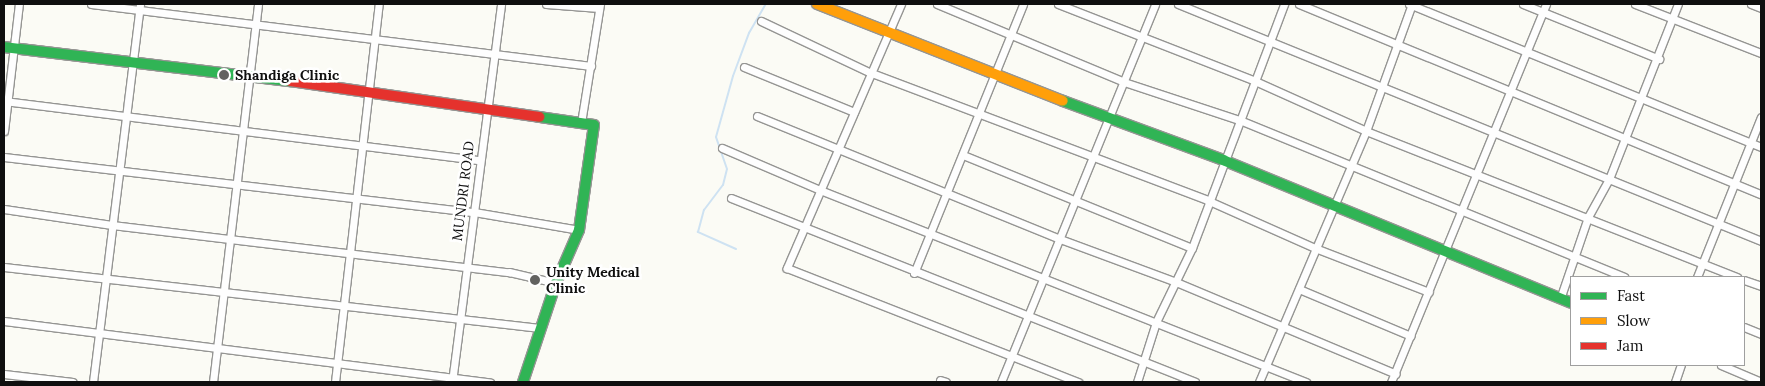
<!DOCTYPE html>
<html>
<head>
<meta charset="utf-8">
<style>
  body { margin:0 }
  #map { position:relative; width:1765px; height:386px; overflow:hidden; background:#fbfbf5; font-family:Lora,serif }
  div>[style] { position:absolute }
  .stream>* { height:2px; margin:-1px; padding:0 1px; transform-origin:1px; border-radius:1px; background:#cee2f2 }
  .roads { filter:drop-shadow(1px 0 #959593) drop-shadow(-1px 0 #959593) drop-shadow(0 1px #959593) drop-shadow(0 -1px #959593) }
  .street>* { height:7px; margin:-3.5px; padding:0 3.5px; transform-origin:3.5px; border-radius:3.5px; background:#fefefe }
  .fast>* { height:10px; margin:-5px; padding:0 5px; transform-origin:5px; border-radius:5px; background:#30b455 }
  .slow>* { height:10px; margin:-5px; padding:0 5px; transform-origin:5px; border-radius:5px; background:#ff9f0a }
  .jam>* { height:10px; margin:-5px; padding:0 5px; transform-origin:5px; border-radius:5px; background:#e5322d }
  .dots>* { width:14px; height:14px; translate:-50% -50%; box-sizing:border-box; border:2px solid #fff; border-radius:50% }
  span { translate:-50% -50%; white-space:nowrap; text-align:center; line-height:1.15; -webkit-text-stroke:5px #fff; paint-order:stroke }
  .poi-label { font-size:14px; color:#0f0f0f; font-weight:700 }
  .left { translate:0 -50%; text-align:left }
  .street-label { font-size:14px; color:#0f0f0f }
  .frame { position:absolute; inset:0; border:5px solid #0f0f0f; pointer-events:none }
  .legend { position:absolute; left:1570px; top:276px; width:175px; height:90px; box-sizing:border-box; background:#fff; border:1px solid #9f9f9f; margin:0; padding:6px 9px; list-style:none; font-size:15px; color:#0f0f0f }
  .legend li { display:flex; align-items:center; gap:10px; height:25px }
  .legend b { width:25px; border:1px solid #9f9f9f }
</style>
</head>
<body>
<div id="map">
  <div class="stream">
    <i style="left:736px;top:249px;width:42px;rotate:-155.9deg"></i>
    <i style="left:698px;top:232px;width:23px;rotate:-75deg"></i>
    <i style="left:704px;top:210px;width:31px;rotate:-53deg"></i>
    <i style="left:723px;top:185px;width:16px;rotate:-76deg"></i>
    <i style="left:727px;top:169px;width:34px;rotate:-109deg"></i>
    <i style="left:716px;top:137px;width:63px;rotate:-74.4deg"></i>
    <i style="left:733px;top:76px;width:46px;rotate:-69.6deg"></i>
    <i style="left:749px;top:33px;width:34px;rotate:-60deg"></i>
  </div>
  <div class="roads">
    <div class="street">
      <i style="left:91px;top:4px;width:504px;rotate:7.07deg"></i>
      <i style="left:546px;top:4px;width:53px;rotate:4.3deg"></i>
      <i style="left:901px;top:4px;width:288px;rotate:113.4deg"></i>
      <i style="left:787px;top:268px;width:313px;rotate:21.4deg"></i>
      <i style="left:937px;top:4px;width:203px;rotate:22.6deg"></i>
      <i style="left:1124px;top:82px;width:124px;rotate:18.3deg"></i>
      <i style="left:1242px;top:121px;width:413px;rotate:22.2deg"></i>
      <i style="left:1058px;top:4px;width:212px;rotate:21.3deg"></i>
      <i style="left:1255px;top:81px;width:122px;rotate:24.2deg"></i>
      <i style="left:1366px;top:131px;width:399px;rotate:21.5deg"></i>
      <i style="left:1178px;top:4px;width:629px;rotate:22.12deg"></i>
      <i style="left:1299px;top:4px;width:500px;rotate:22.4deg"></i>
      <i style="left:1409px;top:4px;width:380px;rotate:22.1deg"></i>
      <i style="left:1523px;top:4px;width:147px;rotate:22deg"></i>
      <i style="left:1635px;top:4px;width:135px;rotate:21.3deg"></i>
      <i style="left:1751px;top:4px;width:11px;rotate:22deg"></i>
      <i style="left:761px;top:21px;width:119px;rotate:25.3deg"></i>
      <i style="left:869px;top:72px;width:361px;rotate:20.7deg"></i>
      <i style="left:1207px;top:200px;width:118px;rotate:24deg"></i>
      <i style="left:1315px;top:248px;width:122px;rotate:21.1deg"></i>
      <i style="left:744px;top:67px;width:119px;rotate:22.2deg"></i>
      <i style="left:4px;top:101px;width:479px;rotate:7.1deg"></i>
      <i style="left:757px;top:116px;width:327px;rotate:22.1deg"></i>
      <i style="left:1060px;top:239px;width:124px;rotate:20.3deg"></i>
      <i style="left:1176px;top:282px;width:238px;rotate:22.7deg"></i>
      <i style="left:581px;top:123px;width:121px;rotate:-80.9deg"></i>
      <i style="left:4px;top:131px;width:128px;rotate:-83.3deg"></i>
      <i style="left:722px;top:148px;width:107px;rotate:23.2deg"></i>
      <i style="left:820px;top:190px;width:523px;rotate:21.56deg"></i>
      <i style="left:963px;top:155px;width:247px;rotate:22.1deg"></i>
      <i style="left:4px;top:157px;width:473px;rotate:6.7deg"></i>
      <i style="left:474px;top:212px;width:107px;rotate:9.7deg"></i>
      <i style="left:731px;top:198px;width:499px;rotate:21.6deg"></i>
      <i style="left:4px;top:209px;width:109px;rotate:8.4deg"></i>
      <i style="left:112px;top:225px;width:400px;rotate:6.8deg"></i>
      <i style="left:509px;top:272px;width:48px;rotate:13.2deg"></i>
      <i style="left:4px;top:267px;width:539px;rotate:6.49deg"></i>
      <i style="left:914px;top:273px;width:290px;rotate:-67.9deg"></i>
      <i style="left:1697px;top:277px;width:172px;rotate:-68.2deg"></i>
      <i style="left:1744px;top:280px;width:18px;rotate:19deg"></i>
      <i style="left:1299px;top:289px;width:121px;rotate:22.8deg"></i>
      <i style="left:1560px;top:299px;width:87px;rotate:-71.1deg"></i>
      <i style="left:1588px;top:217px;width:43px;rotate:-61.1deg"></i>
      <i style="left:1609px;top:179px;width:188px;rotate:-68.5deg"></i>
      <i style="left:4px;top:321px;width:490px;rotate:7.2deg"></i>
      <i style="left:1744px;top:327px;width:18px;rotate:22deg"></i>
      <i style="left:1721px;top:365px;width:43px;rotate:23deg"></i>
      <i style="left:4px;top:374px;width:69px;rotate:6.6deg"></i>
      <i style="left:940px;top:380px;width:6px;rotate:18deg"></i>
      <i style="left:93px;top:382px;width:381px;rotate:-82.9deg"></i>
      <i style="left:213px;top:382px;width:381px;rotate:-83.2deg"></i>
      <i style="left:335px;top:382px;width:381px;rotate:-83.4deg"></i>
      <i style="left:452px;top:382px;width:381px;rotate:-82.6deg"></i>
      <i style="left:1001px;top:382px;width:408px;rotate:-67.8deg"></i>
      <i style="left:1137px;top:382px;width:63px;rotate:-72.4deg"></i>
      <i style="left:1156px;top:322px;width:82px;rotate:-64.1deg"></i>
      <i style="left:1192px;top:248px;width:261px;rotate:-69.3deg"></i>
      <i style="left:1259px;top:382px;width:273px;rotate:-66.9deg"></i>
      <i style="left:1366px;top:131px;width:135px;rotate:-70.1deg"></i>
      <i style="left:1391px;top:382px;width:409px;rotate:-67.7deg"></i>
      <i style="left:1675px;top:382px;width:18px;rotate:-71deg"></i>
    </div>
    <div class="fast">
      <i style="left:4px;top:47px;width:288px;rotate:6.8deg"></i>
      <i style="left:1063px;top:101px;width:171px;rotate:20.2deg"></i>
      <i style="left:1223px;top:160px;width:376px;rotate:22.3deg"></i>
      <i style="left:523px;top:382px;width:104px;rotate:-71.6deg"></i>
      <i style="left:556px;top:283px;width:58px;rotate:-66.5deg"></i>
      <i style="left:579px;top:230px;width:106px;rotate:-81.9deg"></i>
      <i style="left:594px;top:125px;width:56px;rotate:-171.7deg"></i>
    </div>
    <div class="slow">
      <i style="left:817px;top:4px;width:264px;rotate:21.5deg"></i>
    </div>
    <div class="jam">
      <i style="left:290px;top:81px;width:252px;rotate:8.2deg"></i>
    </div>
  </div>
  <div class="dots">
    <i style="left:224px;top:75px;background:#626260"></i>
    <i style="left:535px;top:280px;background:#626260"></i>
  </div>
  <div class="poi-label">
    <span class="left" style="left:235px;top:75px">Shandiga Clinic</span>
    <span class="left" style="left:546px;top:280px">Unity Medical<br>Clinic</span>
  </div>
  <div class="street-label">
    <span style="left:463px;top:191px;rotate:-83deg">MUNDRI ROAD</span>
  </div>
  <div class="frame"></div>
  <ul class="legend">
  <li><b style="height:6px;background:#30b455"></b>Fast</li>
  <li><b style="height:6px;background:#ff9f0a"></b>Slow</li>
  <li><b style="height:6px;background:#e5322d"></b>Jam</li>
  </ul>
</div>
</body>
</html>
